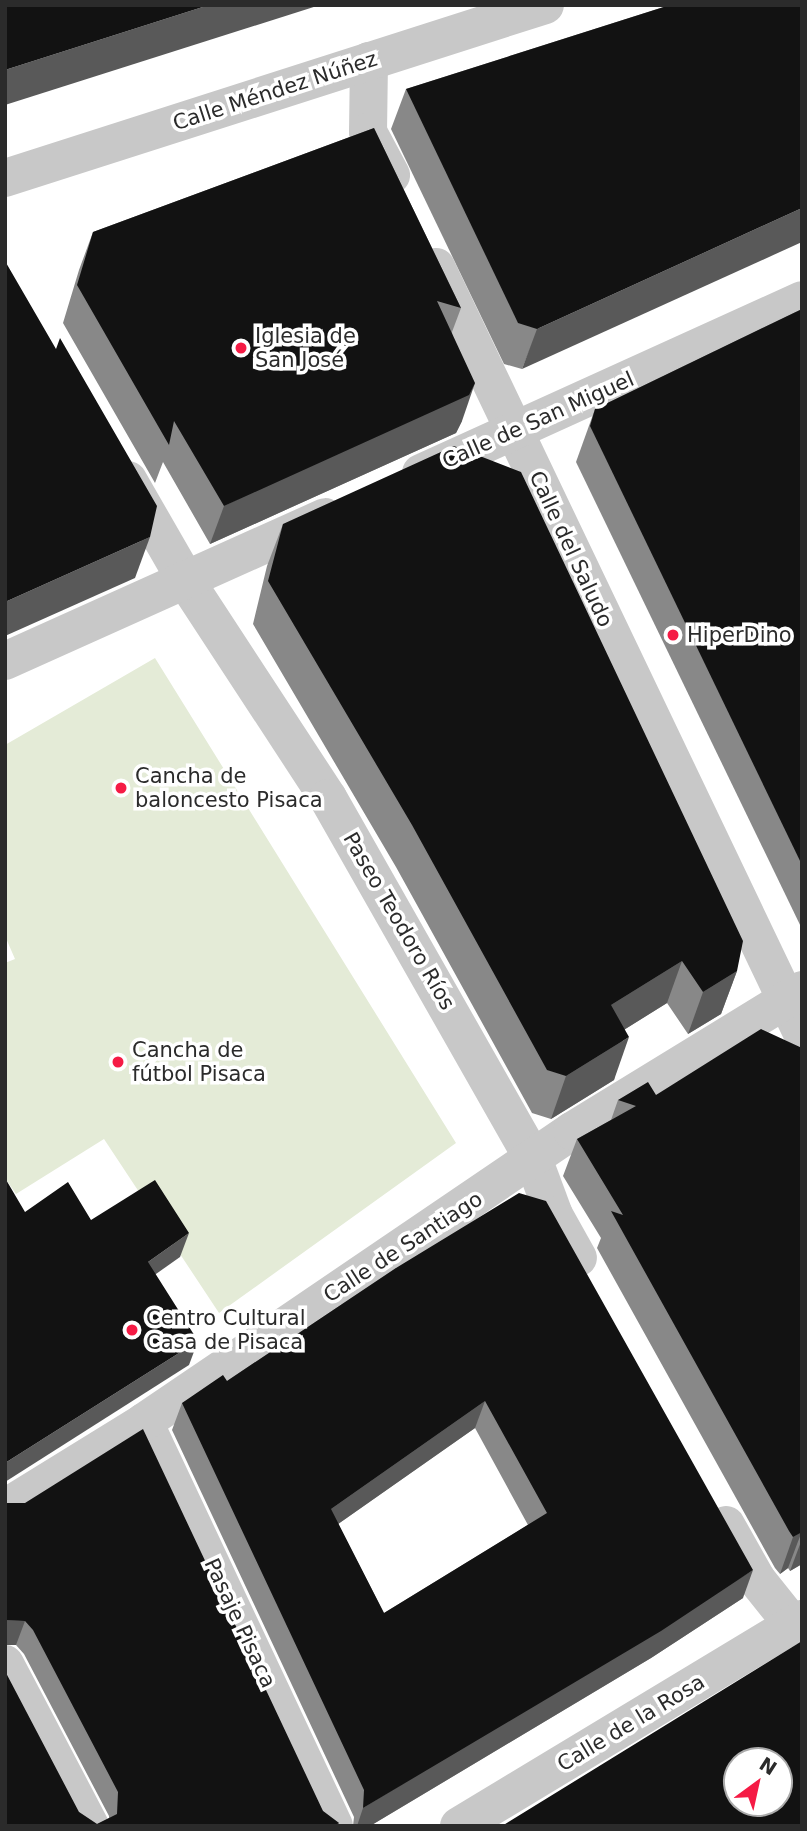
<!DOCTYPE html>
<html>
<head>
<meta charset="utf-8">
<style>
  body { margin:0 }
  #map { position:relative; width:807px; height:1831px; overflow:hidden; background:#fff; font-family:"DejaVu Sans",sans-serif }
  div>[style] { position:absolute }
  .green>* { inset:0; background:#e4ebd7 }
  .pedestrian>* { height:38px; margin:-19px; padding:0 19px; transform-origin:19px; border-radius:19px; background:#c8c8c8 }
  .minor>* { height:38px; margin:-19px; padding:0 19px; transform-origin:19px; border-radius:19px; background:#c8c8c8 }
  .tertiary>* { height:38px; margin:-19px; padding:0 19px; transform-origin:19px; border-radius:19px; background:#c8c8c8 }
  .wall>* { inset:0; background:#888 }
  .shaded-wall>* { inset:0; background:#595959 }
  .building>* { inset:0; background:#121212 }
  .dots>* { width:19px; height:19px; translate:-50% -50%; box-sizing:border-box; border:4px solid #fff; border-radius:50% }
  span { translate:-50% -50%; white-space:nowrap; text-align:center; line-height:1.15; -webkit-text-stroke:7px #fff; paint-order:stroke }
  .street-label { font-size:21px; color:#2b2b2b }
  .poi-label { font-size:21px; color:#2b2b2b }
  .left { translate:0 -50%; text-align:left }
  .frame { position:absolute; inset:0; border:7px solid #2b2b2b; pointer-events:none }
  .north { position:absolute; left:723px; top:1747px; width:70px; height:70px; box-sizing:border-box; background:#fff; border:2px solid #aaa; border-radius:50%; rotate:33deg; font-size:19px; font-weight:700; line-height:28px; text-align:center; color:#2b2b2b }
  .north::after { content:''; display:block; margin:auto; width:24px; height:32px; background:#f51b45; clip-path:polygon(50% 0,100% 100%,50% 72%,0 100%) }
</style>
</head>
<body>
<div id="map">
  <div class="green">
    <i style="clip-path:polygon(155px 658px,456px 1143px,219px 1313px,104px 1139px,16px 1194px,5px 1178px,5px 963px,15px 959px,5px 936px,5px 745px)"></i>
  </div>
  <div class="pedestrian">
    <i style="left:186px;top:581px;width:259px;rotate:56.8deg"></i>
    <i style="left:328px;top:798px;width:417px;rotate:60.4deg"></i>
    <i style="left:144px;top:1422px;width:446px;rotate:64.8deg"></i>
    <i style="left:5px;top:1664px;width:183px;rotate:62.3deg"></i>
  </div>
  <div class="minor">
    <i style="left:369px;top:61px;width:71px;rotate:90.8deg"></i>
    <i style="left:368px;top:132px;width:49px;rotate:61.9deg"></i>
    <i style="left:436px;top:267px;width:849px;rotate:64.46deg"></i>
    <i style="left:421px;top:473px;width:418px;rotate:-24.4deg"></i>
    <i style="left:128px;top:480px;width:116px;rotate:60.1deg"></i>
    <i style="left:5px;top:661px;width:351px;rotate:-24.2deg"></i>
    <i style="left:534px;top:1161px;width:58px;rotate:69.7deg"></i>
    <i style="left:554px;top:1215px;width:49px;rotate:60.8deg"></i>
    <i style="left:5px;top:1508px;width:163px;rotate:-31.7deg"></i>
    <i style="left:144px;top:1422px;width:518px;rotate:-34.21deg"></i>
    <i style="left:572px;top:1131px;width:270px;rotate:-31.5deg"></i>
    <i style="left:726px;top:1525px;width:63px;rotate:60.6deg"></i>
    <i style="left:757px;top:1580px;width:58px;rotate:51.3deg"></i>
    <i style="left:459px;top:1826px;width:401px;rotate:-31.1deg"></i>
  </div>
  <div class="tertiary">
    <i style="left:5px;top:178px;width:567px;rotate:-17.76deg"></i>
  </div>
  <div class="wall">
    <i style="clip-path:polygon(670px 5px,522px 369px,504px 364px,391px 129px,406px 89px)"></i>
    <i style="clip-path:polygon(374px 128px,461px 308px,452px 332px,462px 421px,456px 433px,210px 544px,163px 462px,155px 483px,63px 323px,79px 270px,93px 232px)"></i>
    <i style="clip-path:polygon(802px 309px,802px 929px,576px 462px,595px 409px)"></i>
    <i style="clip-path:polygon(283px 524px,737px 971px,721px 1014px,688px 1034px,667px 1003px,625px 1029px,614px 1080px,551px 1119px,532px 1113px,396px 867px,253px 624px,267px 566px)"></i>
    <i style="clip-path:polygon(802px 1048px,802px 1564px,790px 1571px,788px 1568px,780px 1574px,775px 1568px,597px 1248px,601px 1238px,563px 1176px,577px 1139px,611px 1120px,618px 1100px,656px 1095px)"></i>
    <i style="clip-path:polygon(evenodd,396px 1268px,743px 1598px,651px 1658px,370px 1826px,353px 1826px,354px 1817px,172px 1430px,182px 1403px,227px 1381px,396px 1268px,475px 1428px,528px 1525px,384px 1613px,338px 1524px,475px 1428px)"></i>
    <i style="clip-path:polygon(5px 1503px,323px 1811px,339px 1823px,338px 1826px,5px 1826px,79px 1812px,97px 1824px,109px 1818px,109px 1816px,24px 1654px,16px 1645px,5px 1645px)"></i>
  </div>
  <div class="shaded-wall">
    <i style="clip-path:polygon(209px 5px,320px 5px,5px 105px,5px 70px)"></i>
    <i style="clip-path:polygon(802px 208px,802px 242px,522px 369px,537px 329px)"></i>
    <i style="clip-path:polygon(475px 383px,462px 421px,456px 433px,210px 544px,224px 506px)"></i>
    <i style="clip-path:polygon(150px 537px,135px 578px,5px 636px,5px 602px)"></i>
    <i style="clip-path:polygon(682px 961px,667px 1003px,595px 1048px,611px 1005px)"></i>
    <i style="clip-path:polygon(737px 971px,721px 1014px,688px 1034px,703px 992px)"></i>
    <i style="clip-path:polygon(629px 1037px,614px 1080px,551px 1119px,566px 1076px)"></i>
    <i style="clip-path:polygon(189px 1233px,180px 1257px,139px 1286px,148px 1262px)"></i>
    <i style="clip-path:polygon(198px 1341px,189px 1365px,5px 1482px,5px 1463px)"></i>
    <i style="clip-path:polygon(485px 1401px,475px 1428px,321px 1536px,331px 1509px)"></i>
    <i style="clip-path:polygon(802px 1531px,788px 1568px,780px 1574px,793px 1537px)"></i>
    <i style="clip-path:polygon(802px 1539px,802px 1564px,790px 1571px)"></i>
    <i style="clip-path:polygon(753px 1570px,743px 1598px,651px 1658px,370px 1826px,357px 1826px,363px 1808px)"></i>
    <i style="clip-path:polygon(5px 1620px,25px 1621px,16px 1645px,5px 1645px)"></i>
  </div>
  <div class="building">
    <i style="clip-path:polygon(5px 5px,209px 5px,5px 70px)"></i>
    <i style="clip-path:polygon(670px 5px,802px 5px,802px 208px,537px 329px,518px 323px,406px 89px)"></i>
    <i style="clip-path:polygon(374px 128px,461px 308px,437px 301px,475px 383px,469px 395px,224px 506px,174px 421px,169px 445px,77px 285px,93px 232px)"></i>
    <i style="clip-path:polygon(5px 261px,56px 349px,60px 338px,157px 506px,150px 537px,5px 602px)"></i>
    <i style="clip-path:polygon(802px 309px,802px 865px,590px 426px,595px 409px)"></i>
    <i style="clip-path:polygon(454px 446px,521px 472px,743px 941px,737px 971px,703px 992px,682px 961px,611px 1005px,629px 1037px,566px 1076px,547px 1070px,412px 825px,268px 581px,283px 524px)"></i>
    <i style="clip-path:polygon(761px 1029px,802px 1048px,802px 1532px,793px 1537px,789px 1531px,611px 1211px,623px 1215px,577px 1139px,636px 1106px,618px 1100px,648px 1082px,656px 1095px)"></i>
    <i style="clip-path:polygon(5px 1178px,25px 1212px,68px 1182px,91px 1220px,155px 1180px,189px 1233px,148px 1262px,198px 1341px,5px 1463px)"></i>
    <i style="clip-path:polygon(evenodd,519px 1193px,546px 1201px,753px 1570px,661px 1631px,363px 1808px,364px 1790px,182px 1403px,223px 1375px,227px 1381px,396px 1268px,519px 1193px,485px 1401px,547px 1513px,384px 1613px,331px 1509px,485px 1401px)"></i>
    <i style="clip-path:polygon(143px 1429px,323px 1811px,339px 1823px,334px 1826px,5px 1826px,5px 1671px,79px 1812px,97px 1824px,117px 1814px,118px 1792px,33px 1630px,25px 1621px,5px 1620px,5px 1503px,25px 1503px)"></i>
    <i style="clip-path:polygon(evenodd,802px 1641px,802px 1826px,502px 1826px,802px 1641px,737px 1761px,779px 1761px,779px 1803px,737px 1803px,737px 1761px)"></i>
  </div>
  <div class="dots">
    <i style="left:241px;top:348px;background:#f51b45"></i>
    <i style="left:673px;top:635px;background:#f51b45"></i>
    <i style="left:121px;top:788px;background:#f51b45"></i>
    <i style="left:118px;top:1062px;background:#f51b45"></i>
    <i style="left:132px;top:1330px;background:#f51b45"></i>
  </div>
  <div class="street-label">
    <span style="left:275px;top:91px;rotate:-18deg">Calle Méndez Núñez</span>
    <span style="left:538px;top:420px;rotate:-24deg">Calle de San Miguel</span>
    <span style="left:571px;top:549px;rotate:65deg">Calle del Saludo</span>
    <span style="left:399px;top:921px;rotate:60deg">Paseo Teodoro Ríos</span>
    <span style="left:403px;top:1247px;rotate:-33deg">Calle de Santiago</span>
    <span style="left:240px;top:1623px;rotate:65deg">Pasaje Pisaca</span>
    <span style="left:631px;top:1723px;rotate:-31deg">Calle de la Rosa</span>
  </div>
  <div class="poi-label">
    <span class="left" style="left:255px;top:348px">Iglesia de<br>San José</span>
    <span class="left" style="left:687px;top:635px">HiperDino</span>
    <span class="left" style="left:135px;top:788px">Cancha de<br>baloncesto Pisaca</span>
    <span class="left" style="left:132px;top:1062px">Cancha de<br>fútbol Pisaca</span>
    <span class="left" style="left:146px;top:1330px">Centro Cultural<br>Casa de Pisaca</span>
  </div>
  <div class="frame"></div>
  <div class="north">N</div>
</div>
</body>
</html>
